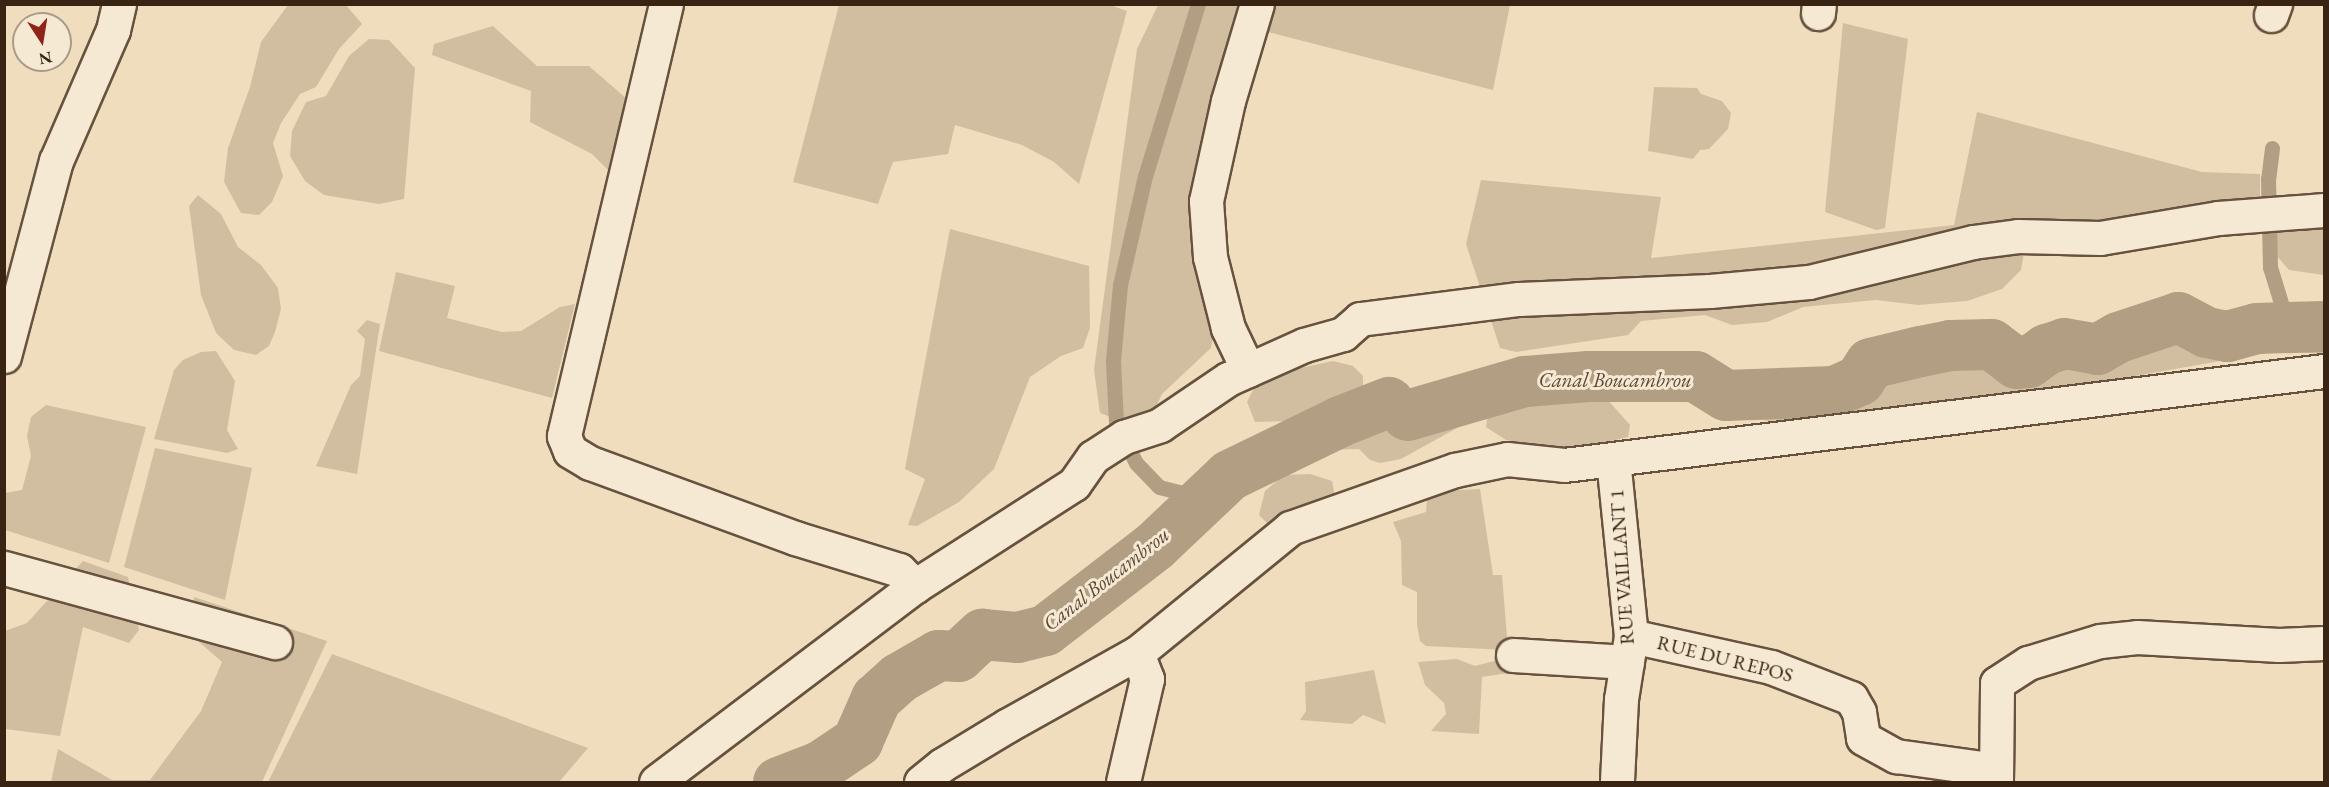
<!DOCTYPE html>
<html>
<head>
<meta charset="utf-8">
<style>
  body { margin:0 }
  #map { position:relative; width:2329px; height:787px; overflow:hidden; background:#f0ddbd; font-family:"EB Garamond",serif }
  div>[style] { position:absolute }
  .green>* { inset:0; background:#d1bea0 }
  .stream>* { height:15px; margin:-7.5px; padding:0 7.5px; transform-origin:7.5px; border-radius:7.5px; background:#b29e83 }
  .canal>* { height:51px; margin:-25.5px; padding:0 25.5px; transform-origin:25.5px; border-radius:25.5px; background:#b29e83 }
  .roads { filter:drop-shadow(2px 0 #67523e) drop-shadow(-2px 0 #67523e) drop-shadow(0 2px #67523e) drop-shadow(0 -2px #67523e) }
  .minor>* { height:33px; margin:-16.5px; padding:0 16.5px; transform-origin:16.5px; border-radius:16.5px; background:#f5e9d4 }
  span { translate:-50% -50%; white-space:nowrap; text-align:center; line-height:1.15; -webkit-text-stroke:6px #f5e9d4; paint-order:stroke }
  .street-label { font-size:20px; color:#392413 }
  .water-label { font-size:21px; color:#5d4935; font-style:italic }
  .frame { position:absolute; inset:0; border:6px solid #392413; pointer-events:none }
  .north { position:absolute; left:12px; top:12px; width:60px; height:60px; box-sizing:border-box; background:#f5e9d4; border:2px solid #aa9a87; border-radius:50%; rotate:168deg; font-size:16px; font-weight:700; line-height:24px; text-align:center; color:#392413 }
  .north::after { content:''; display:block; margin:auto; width:21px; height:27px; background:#8f2418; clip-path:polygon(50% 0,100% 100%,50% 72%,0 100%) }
</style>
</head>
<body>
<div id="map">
  <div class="green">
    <i style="clip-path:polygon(1107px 4px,1127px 11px,1079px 184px,1054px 162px,1022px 145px,955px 125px,948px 154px,893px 162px,878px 204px,793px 182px,839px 5px)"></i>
    <i style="clip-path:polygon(288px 5px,346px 5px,362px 24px,339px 49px,316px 87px,300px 94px,281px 123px,273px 143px,283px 176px,272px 202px,259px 215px,241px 213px,224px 182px,228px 148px,250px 87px,261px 42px)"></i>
    <i style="clip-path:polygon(1158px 5px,1245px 5px,1205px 154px,1216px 319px,1211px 348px,1162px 394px,1150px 420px,1131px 425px,1100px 413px,1094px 370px,1137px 49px)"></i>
    <i style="clip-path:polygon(1276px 5px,1276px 4px,1510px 5px,1493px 90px,1268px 32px)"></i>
    <i style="clip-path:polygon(1843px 23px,1908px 39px,1885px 228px,1876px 230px,1825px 212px)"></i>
    <i style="clip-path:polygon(493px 26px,537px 66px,589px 66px,627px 99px,608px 170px,592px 154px,530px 122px,531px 91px,432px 55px,434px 44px)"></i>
    <i style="clip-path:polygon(369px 39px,389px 40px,415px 68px,404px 199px,379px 204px,324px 195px,305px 181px,290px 156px,292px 131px,306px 102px,326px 96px,349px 56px)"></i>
    <i style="clip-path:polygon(1654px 87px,1697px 88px,1701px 94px,1722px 101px,1731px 113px,1728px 129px,1709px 149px,1700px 150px,1693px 159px,1648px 151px)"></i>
    <i style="clip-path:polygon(1977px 112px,2202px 172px,2260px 174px,2260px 205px,2028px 230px,2021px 270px,2002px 289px,1967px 301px,1918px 305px,1876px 300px,1803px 307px,1767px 322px,1732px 325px,1705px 315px,1641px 321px,1628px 335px,1516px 352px,1500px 348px,1466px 244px,1481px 180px,1661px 197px,1651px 258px,1954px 225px)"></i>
    <i style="clip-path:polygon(198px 195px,221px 214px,238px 247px,261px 265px,278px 288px,281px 309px,275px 332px,269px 346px,256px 355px,234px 350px,216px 333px,201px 295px,189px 206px)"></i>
    <i style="clip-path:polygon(2289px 219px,2324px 219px,2324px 275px,2289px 270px,2275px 254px,2276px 231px)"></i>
    <i style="clip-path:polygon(950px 229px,1089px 266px,1090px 328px,1083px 348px,1061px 356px,1030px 377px,994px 469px,959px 502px,917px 526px,908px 525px,925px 479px,905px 469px)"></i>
    <i style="clip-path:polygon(396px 272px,455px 286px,447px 318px,502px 332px,521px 331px,560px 307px,575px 304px,552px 398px,379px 351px)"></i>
    <i style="clip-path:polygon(2324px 315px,2324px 354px,2277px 351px,2084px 385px,2020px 392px,1946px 409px,1767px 421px,1737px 413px,1727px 393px,1730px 382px,1914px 375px,1994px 350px,2013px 358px,2069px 336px,2098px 336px,2193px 320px)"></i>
    <i style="clip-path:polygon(367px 320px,380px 324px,357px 474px,316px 466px,351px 385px,360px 376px,365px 339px,357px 331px)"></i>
    <i style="clip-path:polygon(216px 351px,235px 381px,227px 430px,238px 449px,227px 453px,154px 439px,174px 370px,183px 360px,201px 352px)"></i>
    <i style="clip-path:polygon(1333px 361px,1353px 366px,1363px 376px,1363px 390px,1294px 421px,1255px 422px,1247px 402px,1256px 384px,1291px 370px)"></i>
    <i style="clip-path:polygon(1537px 376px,1579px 381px,1606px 398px,1630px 425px,1628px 437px,1581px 448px,1548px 449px,1506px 440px,1486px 427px,1491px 396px,1502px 380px)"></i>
    <i style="clip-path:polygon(1444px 396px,1468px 402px,1466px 423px,1401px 459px,1380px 463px,1370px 460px,1359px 449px,1329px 450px,1338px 433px,1405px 401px)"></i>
    <i style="clip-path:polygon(46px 405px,146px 427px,109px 563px,5px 530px,5px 493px,22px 490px,31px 456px,27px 436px,31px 417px)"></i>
    <i style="clip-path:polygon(155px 448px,252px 468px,225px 600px,124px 567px)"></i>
    <i style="clip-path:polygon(1310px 474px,1332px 481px,1335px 497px,1268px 524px,1259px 515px,1265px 491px,1284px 475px)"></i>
    <i style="clip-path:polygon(1480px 489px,1493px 575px,1502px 575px,1508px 650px,1426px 646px,1420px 641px,1417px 625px,1417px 592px,1402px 585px,1401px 541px,1393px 522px,1426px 512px,1427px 499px,1440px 491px)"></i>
    <i style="clip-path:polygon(83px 561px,128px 577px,139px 630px,129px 643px,83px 627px,60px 736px,5px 729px,5px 631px,27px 623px)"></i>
    <i style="clip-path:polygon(194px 597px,327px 641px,262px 782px,51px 782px,58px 749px,112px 780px,150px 780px,201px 711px,222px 662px,190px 634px)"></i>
    <i style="clip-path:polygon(332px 654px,588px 748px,559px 782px,268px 782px)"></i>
    <i style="clip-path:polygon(1457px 659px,1475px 666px,1494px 661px,1505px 664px,1508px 673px,1482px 677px,1479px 734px,1431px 731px,1446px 714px,1444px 703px,1425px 685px,1418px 662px)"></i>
    <i style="clip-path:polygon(1374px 670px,1386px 724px,1363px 715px,1352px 724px,1300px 720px,1306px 711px,1305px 682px)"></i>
  </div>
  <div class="stream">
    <i style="left:1198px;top:4px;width:180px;rotate:107.1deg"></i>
    <i style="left:1145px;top:176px;width:112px;rotate:102.9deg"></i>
    <i style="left:1120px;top:285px;width:76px;rotate:95.3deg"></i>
    <i style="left:1113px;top:361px;width:62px;rotate:87.2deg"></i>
    <i style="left:1116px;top:423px;width:45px;rotate:63.4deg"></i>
    <i style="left:1136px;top:463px;width:33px;rotate:46deg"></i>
    <i style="left:1159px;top:487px;width:29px;rotate:14deg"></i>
    <i style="left:1187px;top:494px;width:30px;rotate:-12deg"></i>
    <i style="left:2272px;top:148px;width:31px;rotate:97deg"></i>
    <i style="left:2268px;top:179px;width:88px;rotate:88.7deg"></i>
    <i style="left:2270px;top:267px;width:65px;rotate:73deg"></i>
  </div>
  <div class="canal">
    <i style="left:1407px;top:415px;width:122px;rotate:-16.2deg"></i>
    <i style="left:1524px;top:381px;width:64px;rotate:-4.5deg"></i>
    <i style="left:1588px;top:376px;width:107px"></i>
    <i style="left:1695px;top:376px;width:36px;rotate:32deg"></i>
    <i style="left:1726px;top:395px;width:108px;rotate:-2.1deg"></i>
    <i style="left:1834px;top:391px;width:27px;rotate:-24deg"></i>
    <i style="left:1859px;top:380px;width:20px;rotate:-57deg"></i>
    <i style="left:1870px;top:363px;width:51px;rotate:-13.5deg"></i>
    <i style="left:1920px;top:351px;width:31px;rotate:-11deg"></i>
    <i style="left:1950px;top:345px;width:41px;rotate:-1.4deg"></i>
    <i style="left:1991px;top:344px;width:31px;rotate:37deg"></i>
    <i style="left:2016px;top:363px;width:12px;rotate:-5deg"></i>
    <i style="left:2028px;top:362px;width:22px;rotate:-36deg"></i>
    <i style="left:2046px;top:349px;width:19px;rotate:-18deg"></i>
    <i style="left:2064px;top:343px;width:34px;rotate:10deg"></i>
    <i style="left:2097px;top:349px;width:24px;rotate:-30deg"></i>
    <i style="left:2118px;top:337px;width:63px;rotate:-18.4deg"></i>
    <i style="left:2178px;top:317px;width:32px;rotate:28deg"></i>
    <i style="left:2206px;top:332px;width:21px;rotate:11deg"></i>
    <i style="left:2227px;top:336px;width:30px;rotate:-15deg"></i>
    <i style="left:2256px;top:328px;width:68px;rotate:-1.7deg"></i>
    <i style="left:778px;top:782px;width:45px;rotate:-20.9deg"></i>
    <i style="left:820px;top:766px;width:45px;rotate:-34deg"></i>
    <i style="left:857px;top:741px;width:47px;rotate:-66.2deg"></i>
    <i style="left:876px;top:698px;width:30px;rotate:-42deg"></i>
    <i style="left:898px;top:678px;width:46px;rotate:-29.9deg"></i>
    <i style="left:938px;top:655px;width:20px;rotate:3deg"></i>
    <i style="left:958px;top:656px;width:33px;rotate:-43deg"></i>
    <i style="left:982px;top:634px;width:35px;rotate:5deg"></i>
    <i style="left:1017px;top:637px;width:29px;rotate:-14deg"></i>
    <i style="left:1045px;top:630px;width:138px;rotate:-37.6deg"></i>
    <i style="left:1154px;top:546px;width:103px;rotate:-43.4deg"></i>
    <i style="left:1229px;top:475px;width:123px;rotate:-25.9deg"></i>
    <i style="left:1340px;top:421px;width:52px;rotate:-21.6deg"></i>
  </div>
  <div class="roads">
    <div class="minor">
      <i style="left:666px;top:4px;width:444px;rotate:103.3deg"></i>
      <i style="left:564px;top:436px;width:16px;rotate:68deg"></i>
      <i style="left:570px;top:451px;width:23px;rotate:31deg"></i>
      <i style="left:590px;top:463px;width:218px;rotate:20.1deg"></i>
      <i style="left:795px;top:538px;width:109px;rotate:17.1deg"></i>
      <i style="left:899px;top:570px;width:23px;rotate:45deg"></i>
      <i style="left:1818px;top:13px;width:9px;rotate:-84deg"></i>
      <i style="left:2271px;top:15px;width:12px;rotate:-70deg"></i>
      <i style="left:4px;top:356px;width:202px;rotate:-75.1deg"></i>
      <i style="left:56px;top:161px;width:143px;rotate:-66.5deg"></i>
      <i style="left:113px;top:30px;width:27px;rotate:-77deg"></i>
      <i style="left:1248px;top:370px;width:47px;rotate:-115.5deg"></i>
      <i style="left:1228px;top:328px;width:73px;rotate:-104.2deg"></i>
      <i style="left:1210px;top:257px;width:56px;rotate:-94.1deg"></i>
      <i style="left:1206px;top:201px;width:102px;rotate:-77.6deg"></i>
      <i style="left:1228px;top:101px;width:101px;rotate:-73.4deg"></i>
      <i style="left:1613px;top:459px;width:178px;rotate:84.2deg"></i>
      <i style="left:1631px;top:636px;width:64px;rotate:99deg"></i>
      <i style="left:1621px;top:699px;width:83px;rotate:92.8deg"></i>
      <i style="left:4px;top:568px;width:281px;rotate:15.3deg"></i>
      <i style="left:1631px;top:636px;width:143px;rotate:12.5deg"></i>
      <i style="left:1771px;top:667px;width:86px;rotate:21.2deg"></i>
      <i style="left:1851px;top:698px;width:16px;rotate:60deg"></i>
      <i style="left:1859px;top:712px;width:26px;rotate:81deg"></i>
      <i style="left:1863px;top:738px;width:38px;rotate:29deg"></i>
      <i style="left:1896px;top:756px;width:100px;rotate:8deg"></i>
      <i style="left:1513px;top:655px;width:114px;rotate:3.5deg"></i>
      <i style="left:656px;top:782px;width:325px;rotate:-37.1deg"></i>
      <i style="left:915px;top:586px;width:189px;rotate:-32.7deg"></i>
      <i style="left:1074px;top:484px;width:33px;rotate:-55deg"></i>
      <i style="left:1093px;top:457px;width:37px;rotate:-33deg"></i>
      <i style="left:1124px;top:437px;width:38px;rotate:-18deg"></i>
      <i style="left:1160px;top:425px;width:82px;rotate:-34.1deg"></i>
      <i style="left:1228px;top:379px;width:83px;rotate:-24.1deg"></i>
      <i style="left:1304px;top:345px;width:41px;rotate:-15.8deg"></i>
      <i style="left:1343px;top:334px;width:23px;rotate:-41deg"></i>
      <i style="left:1360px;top:319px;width:160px;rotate:-7.2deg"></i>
      <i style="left:1519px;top:299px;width:191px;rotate:-2.4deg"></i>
      <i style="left:1710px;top:291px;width:99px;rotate:-5.2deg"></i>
      <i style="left:1809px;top:282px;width:169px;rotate:-13.7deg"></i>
      <i style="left:1973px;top:242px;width:45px;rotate:-7.6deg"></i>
      <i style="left:2018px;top:236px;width:82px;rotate:1.4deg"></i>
      <i style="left:2100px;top:238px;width:120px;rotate:-9.6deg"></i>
      <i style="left:2218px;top:218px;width:106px;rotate:-4.3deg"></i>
      <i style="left:921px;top:782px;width:27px;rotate:-39deg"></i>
      <i style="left:942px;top:765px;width:77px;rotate:-31.2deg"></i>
      <i style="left:1008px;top:725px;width:148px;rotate:-29.2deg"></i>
      <i style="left:1137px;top:653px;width:198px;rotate:-39.2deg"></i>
      <i style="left:1290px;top:528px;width:175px;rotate:-19.4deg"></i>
      <i style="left:1455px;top:470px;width:53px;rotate:-11.9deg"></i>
      <i style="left:1507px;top:459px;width:57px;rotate:6deg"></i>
      <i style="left:1564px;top:465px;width:766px;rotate:-7.05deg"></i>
      <i style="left:1123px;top:782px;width:106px;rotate:-76.9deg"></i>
      <i style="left:1147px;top:679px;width:28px;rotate:-111deg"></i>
      <i style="left:1996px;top:782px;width:99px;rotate:-89.4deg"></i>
      <i style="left:1997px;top:683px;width:37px;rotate:-33deg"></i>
      <i style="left:2028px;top:663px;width:75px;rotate:-17deg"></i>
      <i style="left:2100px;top:641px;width:37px;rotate:-6deg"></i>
      <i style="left:2137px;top:637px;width:142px;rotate:3.2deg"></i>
      <i style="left:2279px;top:645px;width:45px;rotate:-2.5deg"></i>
    </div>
  </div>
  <div class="street-label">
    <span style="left:1622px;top:567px;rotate:-94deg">RUE VAILLANT 1</span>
    <span style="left:1725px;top:659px;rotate:14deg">RUE DU REPOS</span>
  </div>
  <div class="water-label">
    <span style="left:1615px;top:380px">Canal Boucambrou</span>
    <span style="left:1106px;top:579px;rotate:-38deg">Canal Boucambrou</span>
  </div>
  <div class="frame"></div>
  <div class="north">N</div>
</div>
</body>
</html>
